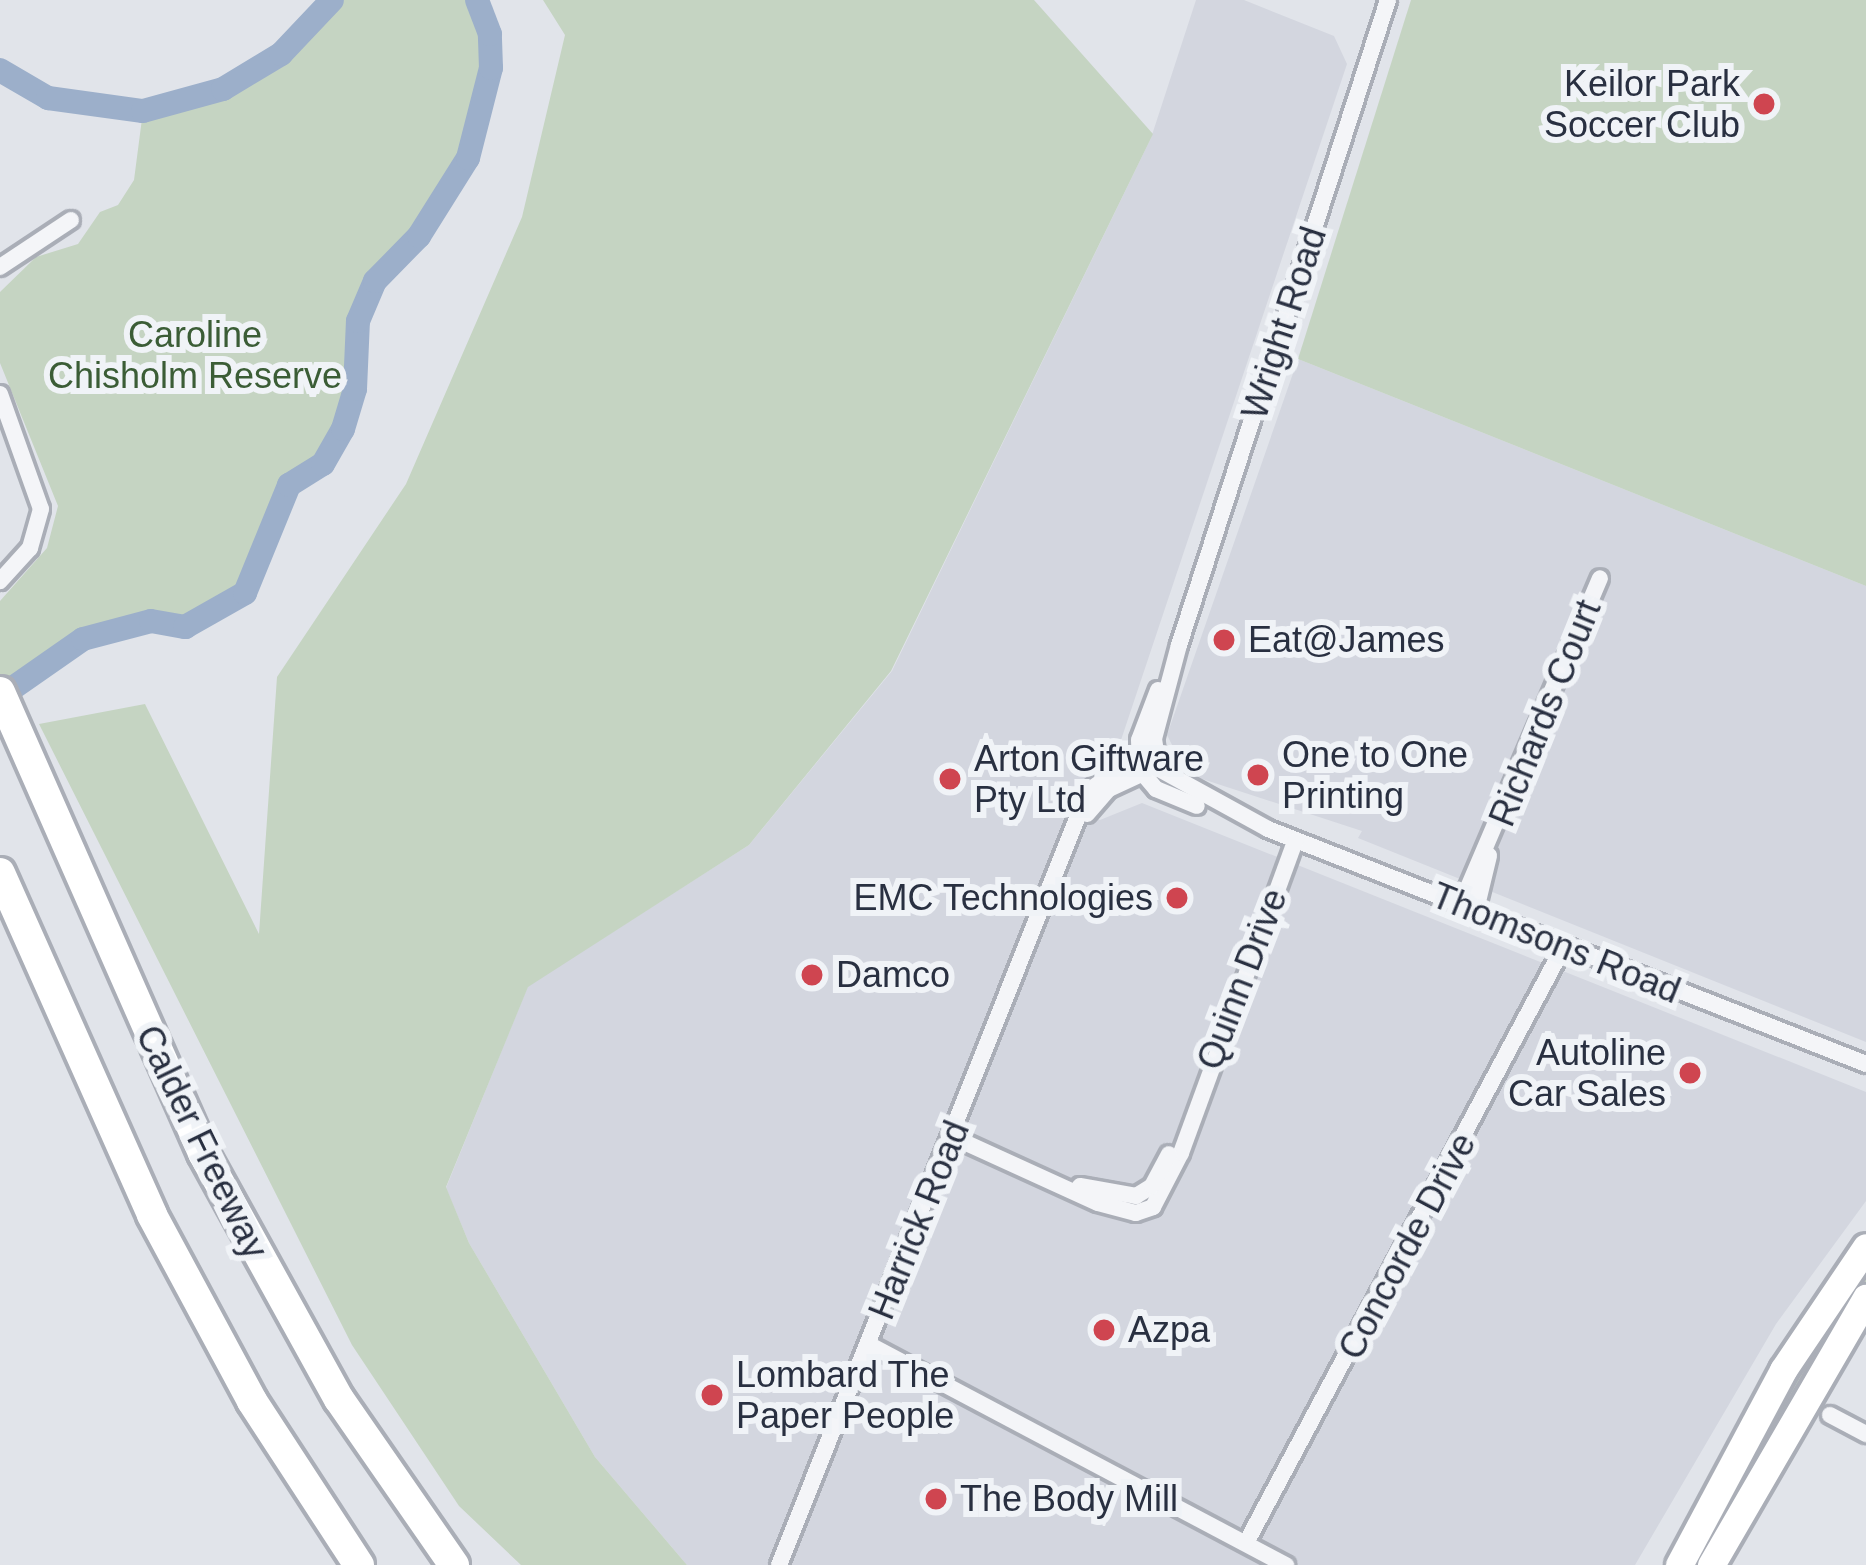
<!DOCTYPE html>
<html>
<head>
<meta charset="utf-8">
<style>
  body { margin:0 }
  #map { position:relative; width:1866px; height:1565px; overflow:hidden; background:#e1e4ea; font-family:Helvetica,sans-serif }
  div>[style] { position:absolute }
  .built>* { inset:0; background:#d3d6df }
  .green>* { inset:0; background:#c5d4c2 }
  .river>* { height:24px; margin:-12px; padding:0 12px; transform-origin:12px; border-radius:12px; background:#9cafca }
  .roads { filter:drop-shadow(3px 0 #aaaeb7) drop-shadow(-3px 0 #aaaeb7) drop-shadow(0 3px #aaaeb7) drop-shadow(0 -3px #aaaeb7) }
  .minor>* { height:16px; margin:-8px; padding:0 8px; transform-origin:8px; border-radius:8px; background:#f4f5f8 }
  .primary>* { height:27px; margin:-13.5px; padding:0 13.5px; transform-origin:13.5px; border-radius:13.5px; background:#fff }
  .motorway>* { height:30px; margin:-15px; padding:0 15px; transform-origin:15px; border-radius:15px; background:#fff }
  .dots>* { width:33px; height:33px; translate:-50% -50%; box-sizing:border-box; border:6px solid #f0f3f7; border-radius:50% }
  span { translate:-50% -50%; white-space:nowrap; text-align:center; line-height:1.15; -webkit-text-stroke:12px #f0f3f7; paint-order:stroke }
  .poi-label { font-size:36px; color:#293041 }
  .right { translate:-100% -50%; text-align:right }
  .left { translate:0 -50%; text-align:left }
  .street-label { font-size:36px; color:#293041 }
  .park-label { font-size:36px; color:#3b5d36 }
</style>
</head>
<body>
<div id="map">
  <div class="built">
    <i style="clip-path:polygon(1196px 0,1244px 0,1334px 36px,1347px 64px,1119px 746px,1064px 803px,1100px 820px,1142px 803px,1866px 1092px,1866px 1201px,1776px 1324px,1635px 1565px,687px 1565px,595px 1457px,469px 1243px,446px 1188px,528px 986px,749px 845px,892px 671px,1151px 138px)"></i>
    <i style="clip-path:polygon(1298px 359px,1866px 586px,1866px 1042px,1358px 838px,1362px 831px,1187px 774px,1167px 735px)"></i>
  </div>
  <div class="green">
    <i style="clip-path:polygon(332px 0,477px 0,490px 34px,491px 68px,468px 158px,419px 236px,375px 281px,358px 321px,355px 389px,343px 429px,323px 464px,289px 485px,245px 593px,220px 612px,185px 627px,151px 621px,83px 639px,0 697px,0 601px,47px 548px,58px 506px,0 363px,0 292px,36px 257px,78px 244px,100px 212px,118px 205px,134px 180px,143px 111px,223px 89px,281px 54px)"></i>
    <i style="clip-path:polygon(543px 0,1034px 0,1153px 134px,891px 671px,749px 845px,528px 987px,446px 1187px,469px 1243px,595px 1457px,687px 1565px,521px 1565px,459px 1506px,352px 1345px,39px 724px,145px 704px,259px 934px,277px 677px,406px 484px,522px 217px,565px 35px)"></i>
    <i style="clip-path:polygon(1411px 0,1866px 0,1866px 586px,1298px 359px)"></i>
    <i style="clip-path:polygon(1866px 1260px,1866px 1285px,1700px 1565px,1686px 1565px,1785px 1383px)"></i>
  </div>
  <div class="river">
    <i style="left:0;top:70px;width:56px;rotate:30.3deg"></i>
    <i style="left:48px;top:98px;width:96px;rotate:7.8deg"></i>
    <i style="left:143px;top:111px;width:83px;rotate:-15.4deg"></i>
    <i style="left:223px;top:89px;width:68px;rotate:-31.1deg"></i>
    <i style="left:281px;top:54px;width:74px;rotate:-46.6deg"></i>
    <i style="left:0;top:697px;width:101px;rotate:-34.9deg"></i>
    <i style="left:83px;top:639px;width:70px;rotate:-14.8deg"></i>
    <i style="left:151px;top:621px;width:35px;rotate:10deg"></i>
    <i style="left:185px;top:627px;width:69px;rotate:-29.5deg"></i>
    <i style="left:245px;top:593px;width:117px;rotate:-67.8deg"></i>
    <i style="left:289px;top:485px;width:40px;rotate:-32deg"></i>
    <i style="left:323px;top:464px;width:40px;rotate:-60.3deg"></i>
    <i style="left:343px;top:429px;width:42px;rotate:-73.3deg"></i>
    <i style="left:355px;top:389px;width:68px;rotate:-87.5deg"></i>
    <i style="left:358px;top:321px;width:43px;rotate:-67deg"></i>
    <i style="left:375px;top:281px;width:63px;rotate:-45.6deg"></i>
    <i style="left:419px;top:236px;width:92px;rotate:-57.9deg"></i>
    <i style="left:468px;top:158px;width:93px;rotate:-75.7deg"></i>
    <i style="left:491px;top:68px;width:34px;rotate:-92deg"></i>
    <i style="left:490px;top:34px;width:36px;rotate:-111deg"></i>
  </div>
  <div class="roads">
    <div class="minor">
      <i style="left:1388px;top:0;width:678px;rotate:107.95deg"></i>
      <i style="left:1179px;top:645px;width:97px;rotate:104.9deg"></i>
      <i style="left:1154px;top:739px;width:30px;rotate:81deg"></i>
      <i style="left:1159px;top:769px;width:124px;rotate:28.8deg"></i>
      <i style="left:1268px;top:829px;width:643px;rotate:21.45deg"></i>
      <i style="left:0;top:267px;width:85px;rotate:-33.5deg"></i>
      <i style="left:0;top:394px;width:122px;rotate:70.4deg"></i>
      <i style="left:41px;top:509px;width:41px;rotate:105.8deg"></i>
      <i style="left:30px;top:548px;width:45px;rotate:132.3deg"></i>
      <i style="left:1158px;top:690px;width:53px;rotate:110.8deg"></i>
      <i style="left:1139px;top:740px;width:30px;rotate:88deg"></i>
      <i style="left:1140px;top:770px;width:25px;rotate:50deg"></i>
      <i style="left:1156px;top:789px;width:44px;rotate:22.5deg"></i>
      <i style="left:1087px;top:814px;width:33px;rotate:-49deg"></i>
      <i style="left:1109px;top:789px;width:47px;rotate:-24.9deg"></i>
      <i style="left:1461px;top:904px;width:354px;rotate:-66.9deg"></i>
      <i style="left:1476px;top:910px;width:56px;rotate:-76.5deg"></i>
      <i style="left:953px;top:1137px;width:159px;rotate:24.5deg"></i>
      <i style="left:1098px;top:1203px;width:39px;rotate:15deg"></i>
      <i style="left:1136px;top:1213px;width:18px;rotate:-19deg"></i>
      <i style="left:1153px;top:1207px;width:61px;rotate:-62.6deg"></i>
      <i style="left:1181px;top:1153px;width:332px;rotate:-69.9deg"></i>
      <i style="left:1080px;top:1186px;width:57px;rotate:10.1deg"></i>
      <i style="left:1136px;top:1196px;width:19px;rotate:-32deg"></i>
      <i style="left:1152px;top:1186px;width:36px;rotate:-62deg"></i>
      <i style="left:870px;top:1345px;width:471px;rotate:27.9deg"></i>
      <i style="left:1830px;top:1415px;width:41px;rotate:27.8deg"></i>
      <i style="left:1246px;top:1543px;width:676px;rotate:-61.96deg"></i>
      <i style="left:779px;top:1565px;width:833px;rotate:-68.24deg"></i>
      <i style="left:1088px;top:791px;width:39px;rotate:-35deg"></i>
      <i style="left:1120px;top:769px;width:37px;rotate:-8deg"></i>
    </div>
    <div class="primary">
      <i style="left:1679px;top:1565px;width:221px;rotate:-61.9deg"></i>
      <i style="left:1783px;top:1370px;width:148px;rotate:-56deg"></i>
      <i style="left:1711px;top:1565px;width:309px;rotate:-59.9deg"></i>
    </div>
    <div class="motorway">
      <i style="left:0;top:692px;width:504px;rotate:66.23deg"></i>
      <i style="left:203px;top:1153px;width:281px;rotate:61.1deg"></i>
      <i style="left:339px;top:1399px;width:202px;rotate:55.3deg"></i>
      <i style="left:0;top:873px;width:374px;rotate:66deg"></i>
      <i style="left:152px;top:1215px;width:211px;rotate:61.7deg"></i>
      <i style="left:252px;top:1401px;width:196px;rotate:56.9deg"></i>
    </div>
  </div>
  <div class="dots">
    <i style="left:1764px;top:104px;background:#cf4550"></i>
    <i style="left:1224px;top:640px;background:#cf4550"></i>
    <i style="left:1258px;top:775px;background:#cf4550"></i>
    <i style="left:950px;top:779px;background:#cf4550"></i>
    <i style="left:1177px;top:898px;background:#cf4550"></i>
    <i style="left:812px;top:975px;background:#cf4550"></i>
    <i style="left:1690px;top:1073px;background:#cf4550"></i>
    <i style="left:1104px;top:1330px;background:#cf4550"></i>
    <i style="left:712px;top:1395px;background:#cf4550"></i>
    <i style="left:936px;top:1499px;background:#cf4550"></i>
  </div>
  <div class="poi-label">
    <span class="right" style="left:1740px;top:104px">Keilor Park<br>Soccer Club</span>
    <span class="left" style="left:1248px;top:640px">Eat@James</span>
    <span class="left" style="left:1282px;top:775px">One to One<br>Printing</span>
    <span class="left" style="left:974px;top:779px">Arton Giftware<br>Pty Ltd</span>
    <span class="right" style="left:1153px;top:898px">EMC Technologies</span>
    <span class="left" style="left:836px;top:975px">Damco</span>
    <span class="right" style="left:1666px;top:1073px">Autoline<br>Car Sales</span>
    <span class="left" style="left:1128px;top:1330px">Azpa</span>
    <span class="left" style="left:736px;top:1395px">Lombard The<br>Paper People</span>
    <span class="left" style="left:960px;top:1499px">The Body Mill</span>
  </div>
  <div class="street-label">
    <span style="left:1284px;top:323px;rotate:-72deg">Wright Road</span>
    <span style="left:1545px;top:713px;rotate:-68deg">Richards Court</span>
    <span style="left:1556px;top:943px;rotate:22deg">Thomsons Road</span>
    <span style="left:1242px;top:979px;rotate:-69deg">Quinn Drive</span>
    <span style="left:202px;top:1142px;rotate:64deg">Calder Freeway</span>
    <span style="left:919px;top:1220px;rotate:-68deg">Harrick Road</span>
    <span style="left:1407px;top:1246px;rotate:-62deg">Concorde Drive</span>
  </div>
  <div class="park-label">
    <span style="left:195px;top:355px">Caroline<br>Chisholm Reserve</span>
  </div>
</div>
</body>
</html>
